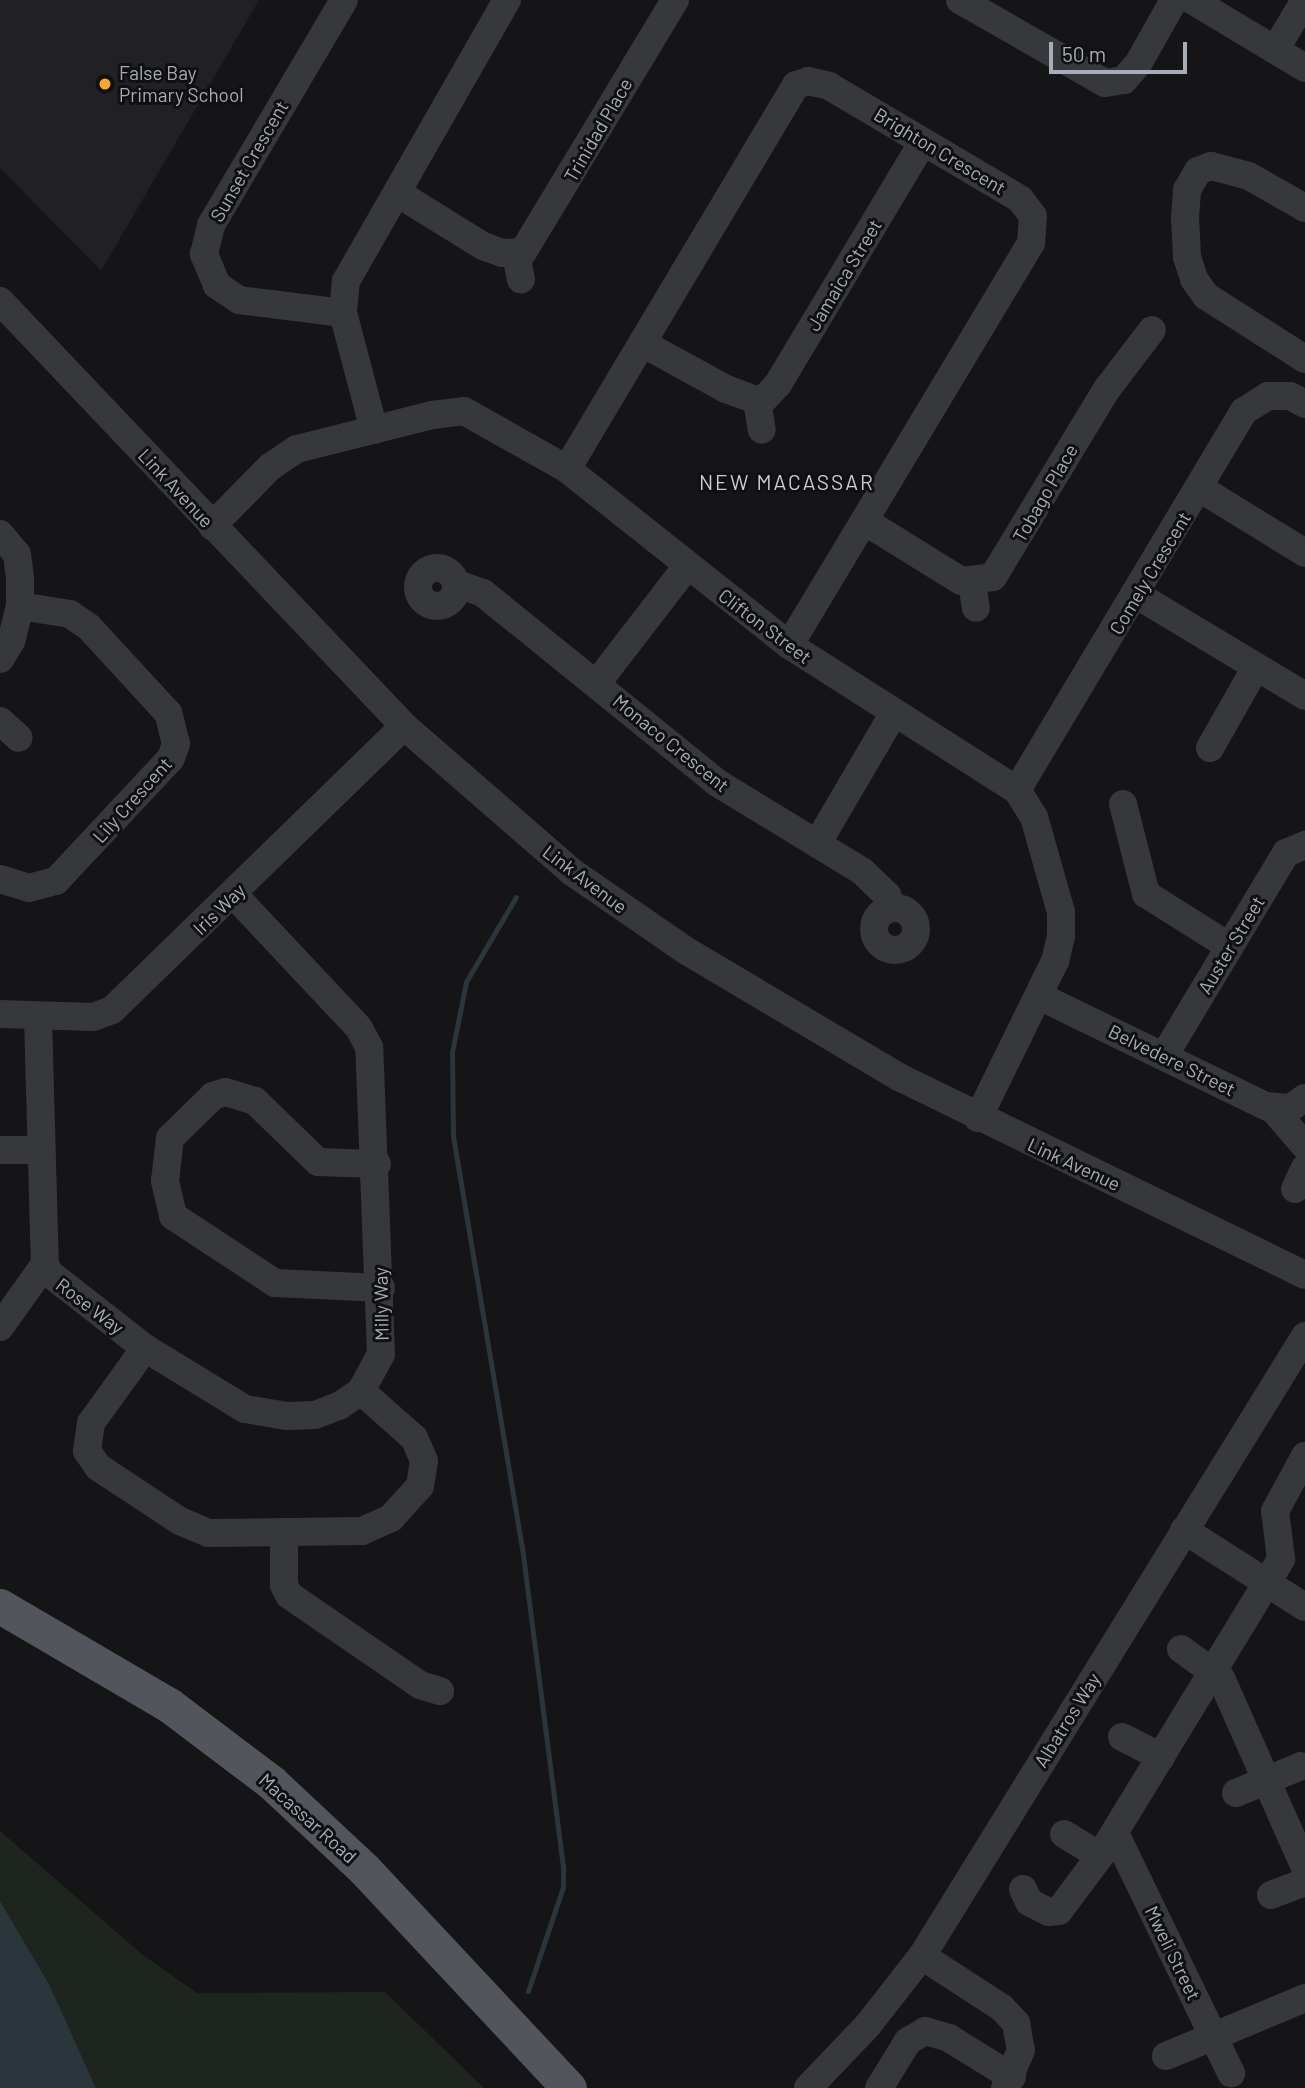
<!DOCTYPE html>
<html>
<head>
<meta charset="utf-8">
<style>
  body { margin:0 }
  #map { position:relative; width:1305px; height:2088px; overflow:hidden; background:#151517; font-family:Barlow,sans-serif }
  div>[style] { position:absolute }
  .built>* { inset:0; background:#212124 }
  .green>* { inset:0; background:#1d251e }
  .water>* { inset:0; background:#2b353c }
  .stream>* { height:5px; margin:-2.5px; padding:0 2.5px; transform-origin:2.5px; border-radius:2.5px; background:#2b353c }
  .minor>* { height:28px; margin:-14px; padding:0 14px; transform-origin:14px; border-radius:14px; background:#36383c }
  .minor>.ring { margin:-14px; padding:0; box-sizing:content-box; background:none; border:28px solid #36383c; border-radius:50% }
  .major>* { height:35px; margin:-17.5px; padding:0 17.5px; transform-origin:17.5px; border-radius:17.5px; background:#52555c }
  .dots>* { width:19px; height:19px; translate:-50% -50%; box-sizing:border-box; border:4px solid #101012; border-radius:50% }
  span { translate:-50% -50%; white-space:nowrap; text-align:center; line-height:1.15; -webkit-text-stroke:6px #101012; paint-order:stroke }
  .poi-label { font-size:19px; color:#a7adb8 }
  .left { translate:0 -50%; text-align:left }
  .street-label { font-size:19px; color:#a7adb8 }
  .neighbourhood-label { font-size:21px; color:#c8ccd4; letter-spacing:2px }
  .scale { position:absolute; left:1049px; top:42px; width:138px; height:32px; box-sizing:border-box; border:4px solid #a7adb8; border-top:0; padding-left:9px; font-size:21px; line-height:24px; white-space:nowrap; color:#a7adb8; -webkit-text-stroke:5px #101012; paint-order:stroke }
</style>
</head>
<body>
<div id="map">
  <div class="built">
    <i style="clip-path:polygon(0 0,259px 0,101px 271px,0 168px)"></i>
  </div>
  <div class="green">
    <i style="clip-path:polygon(0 1831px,143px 1955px,197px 1993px,385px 1992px,484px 2088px,96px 2088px,49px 1984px,0 1901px)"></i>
  </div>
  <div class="water">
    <i style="clip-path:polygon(0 1901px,49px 1984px,96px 2088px,0 2088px)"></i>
  </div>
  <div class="stream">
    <i style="left:516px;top:897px;width:99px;rotate:120.5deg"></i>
    <i style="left:466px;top:982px;width:71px;rotate:101.3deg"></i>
    <i style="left:452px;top:1052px;width:84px;rotate:89.3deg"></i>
    <i style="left:453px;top:1136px;width:417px;rotate:80.5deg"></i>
    <i style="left:522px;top:1547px;width:321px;rotate:82.7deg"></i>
    <i style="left:563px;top:1865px;width:22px;rotate:90deg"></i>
    <i style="left:563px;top:1887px;width:110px;rotate:108.6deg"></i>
  </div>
  <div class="minor">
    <i style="left:960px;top:0;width:167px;rotate:29.8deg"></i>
    <i style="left:1105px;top:83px;width:19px;rotate:-9deg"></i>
    <i style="left:1124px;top:80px;width:21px;rotate:-49deg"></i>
    <i style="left:1138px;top:64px;width:73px;rotate:-60.6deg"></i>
    <i style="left:1192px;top:0;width:132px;rotate:31deg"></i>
    <i style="left:1275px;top:50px;width:58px;rotate:-59deg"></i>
    <i style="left:399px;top:194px;width:99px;rotate:31.8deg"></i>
    <i style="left:483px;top:246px;width:20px;rotate:20deg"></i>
    <i style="left:502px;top:253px;width:21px;rotate:-3deg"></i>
    <i style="left:523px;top:252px;width:294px;rotate:-58.9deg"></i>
    <i style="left:1305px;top:208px;width:64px;rotate:-150.3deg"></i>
    <i style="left:1249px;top:176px;width:39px;rotate:-165deg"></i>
    <i style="left:1211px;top:166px;width:14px;rotate:159deg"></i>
    <i style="left:1198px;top:171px;width:22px;rotate:120deg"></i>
    <i style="left:1187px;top:190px;width:28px;rotate:94deg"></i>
    <i style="left:1185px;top:218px;width:39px;rotate:87deg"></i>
    <i style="left:1187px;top:257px;width:23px;rotate:72deg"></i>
    <i style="left:1194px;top:279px;width:21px;rotate:55deg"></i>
    <i style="left:1206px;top:296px;width:117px;rotate:32.5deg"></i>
    <i style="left:516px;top:254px;width:26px;rotate:79deg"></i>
    <i style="left:0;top:301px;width:586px;rotate:46.45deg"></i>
    <i style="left:404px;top:726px;width:223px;rotate:41deg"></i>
    <i style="left:572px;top:872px;width:137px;rotate:34.6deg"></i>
    <i style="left:685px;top:950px;width:251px;rotate:30.7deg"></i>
    <i style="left:901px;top:1078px;width:449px;rotate:26deg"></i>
    <i style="left:343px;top:313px;width:105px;rotate:-172.9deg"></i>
    <i style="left:239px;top:300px;width:27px;rotate:-146deg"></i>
    <i style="left:217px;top:285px;width:34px;rotate:-113deg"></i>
    <i style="left:204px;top:254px;width:30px;rotate:-76deg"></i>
    <i style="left:211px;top:225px;width:261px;rotate:-59.4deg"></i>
    <i style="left:642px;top:343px;width:96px;rotate:28.7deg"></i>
    <i style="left:726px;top:389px;width:33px;rotate:20deg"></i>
    <i style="left:757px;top:400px;width:8px;rotate:-14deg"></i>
    <i style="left:765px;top:398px;width:19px;rotate:-47deg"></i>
    <i style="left:778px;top:384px;width:282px;rotate:-59.1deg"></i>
    <i style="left:757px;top:400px;width:30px;rotate:81deg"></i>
    <i style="left:374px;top:430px;width:121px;rotate:-104.8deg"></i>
    <i style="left:343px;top:313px;width:32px;rotate:-85deg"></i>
    <i style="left:346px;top:281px;width:324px;rotate:-60.2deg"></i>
    <i style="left:567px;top:469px;width:447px;rotate:-59.2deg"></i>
    <i style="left:796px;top:85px;width:13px;rotate:-18deg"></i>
    <i style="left:808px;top:81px;width:22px;rotate:13deg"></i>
    <i style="left:829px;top:86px;width:222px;rotate:30.6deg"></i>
    <i style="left:1020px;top:199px;width:21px;rotate:53deg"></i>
    <i style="left:1033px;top:216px;width:27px;rotate:94deg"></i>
    <i style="left:1031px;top:243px;width:469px;rotate:121deg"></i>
    <i style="left:1201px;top:489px;width:122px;rotate:31.6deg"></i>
    <i style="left:866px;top:522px;width:112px;rotate:31.8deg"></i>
    <i style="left:961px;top:581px;width:32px;rotate:-7deg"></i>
    <i style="left:993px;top:577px;width:220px;rotate:-58.8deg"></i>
    <i style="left:1107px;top:389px;width:74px;rotate:-52.7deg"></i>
    <i style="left:212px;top:526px;width:83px;rotate:-45.5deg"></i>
    <i style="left:270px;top:467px;width:32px;rotate:-34deg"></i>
    <i style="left:297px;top:449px;width:139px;rotate:-14.1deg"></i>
    <i style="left:432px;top:415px;width:32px;rotate:-7deg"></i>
    <i style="left:464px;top:411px;width:118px;rotate:29.4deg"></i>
    <i style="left:567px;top:469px;width:283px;rotate:38.4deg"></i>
    <i style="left:789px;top:645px;width:270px;rotate:32.5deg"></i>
    <i style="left:1017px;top:790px;width:32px;rotate:58deg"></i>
    <i style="left:1034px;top:817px;width:22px;rotate:74deg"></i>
    <i style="left:1040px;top:838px;width:77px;rotate:74.2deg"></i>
    <i style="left:1061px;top:912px;width:24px;rotate:90deg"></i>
    <i style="left:1061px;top:936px;width:26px;rotate:103deg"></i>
    <i style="left:1055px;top:961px;width:175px;rotate:116.1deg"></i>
    <i style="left:0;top:534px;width:26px;rotate:50deg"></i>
    <i style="left:17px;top:554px;width:26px;rotate:83deg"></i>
    <i style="left:20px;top:580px;width:26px;rotate:90deg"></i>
    <i style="left:20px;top:606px;width:36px;rotate:104deg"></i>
    <i style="left:11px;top:641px;width:21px;rotate:121deg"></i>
    <i class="ring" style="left:418px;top:568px;width:10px;height:10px"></i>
    <i style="left:972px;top:583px;width:25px;rotate:81deg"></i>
    <i style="left:457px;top:584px;width:28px;rotate:19deg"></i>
    <i style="left:483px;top:593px;width:300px;rotate:39deg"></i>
    <i style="left:716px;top:782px;width:171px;rotate:31.4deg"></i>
    <i style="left:862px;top:871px;width:35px;rotate:44deg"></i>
    <i style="left:887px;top:895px;width:14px;rotate:65deg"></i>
    <i style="left:1137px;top:595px;width:196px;rotate:31deg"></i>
    <i style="left:597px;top:683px;width:148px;rotate:-52.4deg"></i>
    <i style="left:0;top:721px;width:25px;rotate:42deg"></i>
    <i style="left:1210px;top:748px;width:93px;rotate:-60.4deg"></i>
    <i style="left:1017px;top:790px;width:442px;rotate:-59.1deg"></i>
    <i style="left:1244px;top:411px;width:28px;rotate:-32deg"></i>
    <i style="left:1268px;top:396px;width:22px"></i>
    <i style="left:1290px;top:396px;width:17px;rotate:28deg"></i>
    <i style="left:1123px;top:804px;width:93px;rotate:75.7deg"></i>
    <i style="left:1146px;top:894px;width:99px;rotate:32.2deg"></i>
    <i style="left:817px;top:844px;width:152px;rotate:-59.6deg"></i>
    <i style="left:0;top:879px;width:30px;rotate:17deg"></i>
    <i style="left:29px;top:888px;width:28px;rotate:-15deg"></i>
    <i style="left:56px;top:881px;width:168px;rotate:-46.9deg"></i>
    <i style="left:171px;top:758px;width:15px;rotate:-70deg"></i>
    <i style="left:176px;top:744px;width:32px;rotate:-104deg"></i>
    <i style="left:168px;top:713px;width:117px;rotate:-132.6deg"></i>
    <i style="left:89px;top:627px;width:23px;rotate:-146deg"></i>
    <i style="left:70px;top:614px;width:51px;rotate:-170.9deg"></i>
    <i class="ring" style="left:874px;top:908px;width:14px;height:14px"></i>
    <i style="left:1039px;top:996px;width:252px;rotate:25.9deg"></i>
    <i style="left:1266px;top:1106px;width:24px;rotate:5deg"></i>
    <i style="left:1290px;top:1108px;width:18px;rotate:-34deg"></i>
    <i style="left:0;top:1014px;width:93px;rotate:1.8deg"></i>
    <i style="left:93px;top:1017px;width:20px;rotate:-20deg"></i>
    <i style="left:112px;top:1010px;width:407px;rotate:-44.2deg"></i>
    <i style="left:38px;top:1018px;width:246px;rotate:88.4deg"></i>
    <i style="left:45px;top:1264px;width:10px;rotate:66deg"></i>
    <i style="left:49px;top:1273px;width:122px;rotate:38deg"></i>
    <i style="left:145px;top:1348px;width:117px;rotate:31.4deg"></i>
    <i style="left:245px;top:1409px;width:43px;rotate:9.5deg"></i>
    <i style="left:287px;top:1416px;width:28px;rotate:-2deg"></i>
    <i style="left:315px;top:1415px;width:26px;rotate:-21deg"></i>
    <i style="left:339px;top:1406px;width:27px;rotate:-34deg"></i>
    <i style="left:361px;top:1391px;width:42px;rotate:-61.6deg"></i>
    <i style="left:381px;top:1354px;width:307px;rotate:-92.2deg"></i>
    <i style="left:369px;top:1047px;width:21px;rotate:-118deg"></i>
    <i style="left:359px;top:1028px;width:183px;rotate:-133.2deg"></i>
    <i style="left:1164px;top:1056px;width:237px;rotate:-59deg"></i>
    <i style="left:1286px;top:853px;width:21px;rotate:-23deg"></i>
    <i style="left:1272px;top:1108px;width:50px;rotate:49deg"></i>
    <i style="left:0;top:1150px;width:40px"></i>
    <i style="left:377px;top:1164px;width:59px;rotate:-178.1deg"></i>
    <i style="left:318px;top:1162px;width:88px;rotate:-135.9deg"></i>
    <i style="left:255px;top:1101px;width:31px;rotate:-163deg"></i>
    <i style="left:225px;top:1092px;width:13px;rotate:162deg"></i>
    <i style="left:213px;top:1096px;width:60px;rotate:135.7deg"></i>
    <i style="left:170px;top:1138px;width:43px;rotate:96.6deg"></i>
    <i style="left:165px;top:1181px;width:36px;rotate:77deg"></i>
    <i style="left:173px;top:1216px;width:122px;rotate:33.3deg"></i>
    <i style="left:275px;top:1283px;width:106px;rotate:2.7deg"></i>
    <i style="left:1295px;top:1189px;width:23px;rotate:-65deg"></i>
    <i style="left:0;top:1327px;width:77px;rotate:-54.5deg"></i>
    <i style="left:145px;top:1348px;width:92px;rotate:125.8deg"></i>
    <i style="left:91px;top:1423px;width:28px;rotate:98deg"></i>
    <i style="left:87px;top:1451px;width:19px;rotate:55deg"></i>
    <i style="left:98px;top:1467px;width:98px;rotate:33.4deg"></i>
    <i style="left:180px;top:1521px;width:30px;rotate:23deg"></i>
    <i style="left:208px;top:1533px;width:154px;rotate:-0.7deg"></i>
    <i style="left:362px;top:1531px;width:32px;rotate:-24deg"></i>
    <i style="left:391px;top:1518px;width:43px;rotate:-47.8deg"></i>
    <i style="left:420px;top:1486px;width:25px;rotate:-81deg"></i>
    <i style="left:424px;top:1461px;width:25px;rotate:-113deg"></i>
    <i style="left:414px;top:1438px;width:71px;rotate:-138.4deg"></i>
    <i style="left:1184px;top:1530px;width:143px;rotate:32.5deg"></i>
    <i style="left:284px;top:1534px;width:51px;rotate:90deg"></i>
    <i style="left:284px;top:1585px;width:11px;rotate:63deg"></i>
    <i style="left:289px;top:1595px;width:159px;rotate:34.5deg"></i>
    <i style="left:420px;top:1685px;width:21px;rotate:17deg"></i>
    <i style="left:1181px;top:1649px;width:49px;rotate:35.9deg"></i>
    <i style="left:1221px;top:1678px;width:208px;rotate:66.1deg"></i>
    <i style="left:1122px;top:1737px;width:44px;rotate:27.1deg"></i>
    <i style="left:1236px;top:1793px;width:70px;rotate:-22.6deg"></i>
    <i style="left:1115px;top:1833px;width:267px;rotate:64.2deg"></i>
    <i style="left:1064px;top:1834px;width:42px;rotate:31.4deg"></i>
    <i style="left:1023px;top:1889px;width:14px;rotate:65deg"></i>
    <i style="left:1029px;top:1902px;width:22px;rotate:27deg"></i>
    <i style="left:1049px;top:1912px;width:10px;rotate:-6deg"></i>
    <i style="left:1059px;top:1911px;width:69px;rotate:-53.3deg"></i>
    <i style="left:1100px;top:1856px;width:348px;rotate:-58.6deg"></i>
    <i style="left:1281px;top:1559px;width:48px;rotate:-97.1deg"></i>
    <i style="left:1275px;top:1511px;width:63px;rotate:-61.4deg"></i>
    <i style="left:1271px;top:1895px;width:36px;rotate:-21deg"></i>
    <i style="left:922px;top:1956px;width:95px;rotate:33deg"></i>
    <i style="left:1002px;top:2008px;width:21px;rotate:47deg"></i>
    <i style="left:1016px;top:2023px;width:27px;rotate:80deg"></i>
    <i style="left:1021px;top:2050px;width:41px;rotate:112.8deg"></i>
    <i style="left:1166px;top:2056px;width:151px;rotate:-22.6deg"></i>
    <i style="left:808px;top:2088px;width:87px;rotate:-46.4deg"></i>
    <i style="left:868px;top:2025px;width:88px;rotate:-52deg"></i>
    <i style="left:922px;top:1956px;width:729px;rotate:-58.29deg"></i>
    <i style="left:879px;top:2088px;width:55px;rotate:-58.3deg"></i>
    <i style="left:908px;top:2041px;width:20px;rotate:-30deg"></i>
    <i style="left:925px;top:2031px;width:25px;rotate:16deg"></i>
    <i style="left:949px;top:2038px;width:74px;rotate:31.8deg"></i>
  </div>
  <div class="major">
    <i style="left:0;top:1606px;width:196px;rotate:30.4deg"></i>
    <i style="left:169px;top:1705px;width:129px;rotate:37.1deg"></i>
    <i style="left:272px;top:1783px;width:126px;rotate:43.1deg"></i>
    <i style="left:364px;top:1869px;width:300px;rotate:46.9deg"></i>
  </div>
  <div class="dots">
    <i style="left:105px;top:84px;background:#f9a72c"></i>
  </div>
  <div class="poi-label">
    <span class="left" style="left:119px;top:84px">False Bay<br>Primary School</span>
  </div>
  <div class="street-label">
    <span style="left:598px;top:130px;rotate:-60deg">Trinidad Place</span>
    <span style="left:940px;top:151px;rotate:31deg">Brighton Crescent</span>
    <span style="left:249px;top:161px;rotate:-60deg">Sunset Crescent</span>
    <span style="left:844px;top:275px;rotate:-59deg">Jamaica Street</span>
    <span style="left:176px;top:488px;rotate:47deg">Link Avenue</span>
    <span style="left:1045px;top:493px;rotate:-60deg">Tobago Place</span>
    <span style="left:1150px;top:573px;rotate:-59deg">Comely Crescent</span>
    <span style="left:765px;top:626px;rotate:37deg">Clifton Street</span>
    <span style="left:671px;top:743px;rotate:39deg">Monaco Crescent</span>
    <span style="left:132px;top:800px;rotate:-48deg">Lily Crescent</span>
    <span style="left:585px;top:879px;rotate:37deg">Link Avenue</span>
    <span style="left:219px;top:909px;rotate:-44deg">Iris Way</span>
    <span style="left:1231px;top:945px;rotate:-59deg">Auster Street</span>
    <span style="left:1172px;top:1060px;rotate:26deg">Belvedere Street</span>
    <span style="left:1074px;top:1164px;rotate:25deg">Link Avenue</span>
    <span style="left:381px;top:1304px;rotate:-91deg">Milly Way</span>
    <span style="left:90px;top:1306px;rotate:37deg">Rose Way</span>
    <span style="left:1067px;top:1720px;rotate:-58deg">Albatros Way</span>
    <span style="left:308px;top:1818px;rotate:42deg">Macassar Road</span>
    <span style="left:1173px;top:1953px;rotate:64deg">Mweli Street</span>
  </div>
  <div class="neighbourhood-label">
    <span style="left:787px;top:482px">NEW MACASSAR</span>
  </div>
  <div class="scale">50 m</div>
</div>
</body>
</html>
